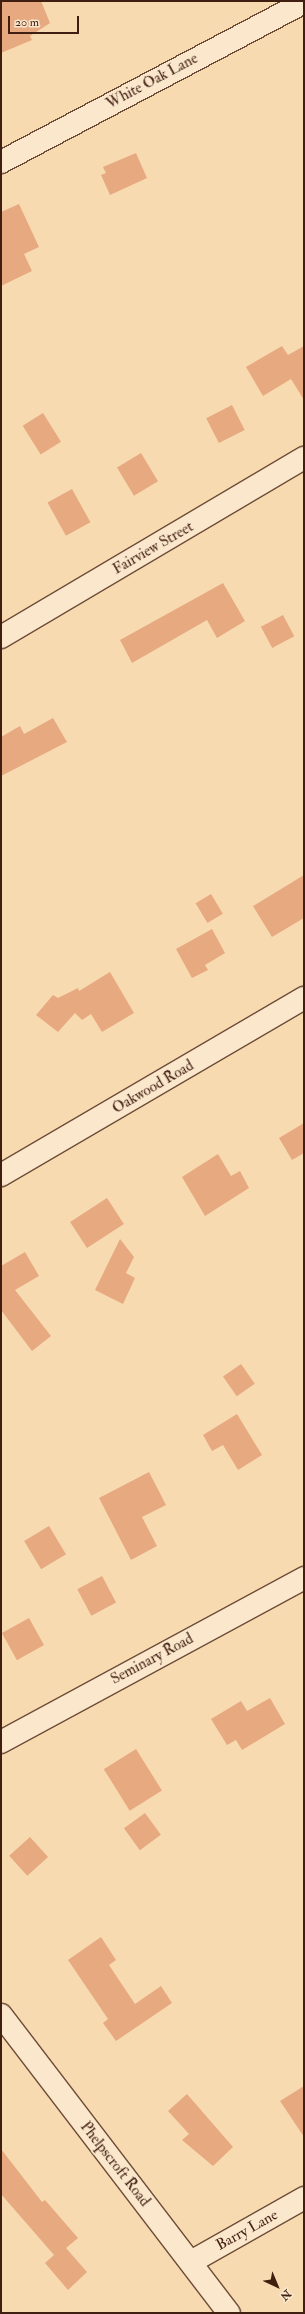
<!DOCTYPE html>
<html>
<head>
<meta charset="utf-8">
<style>
  body { margin:0 }
  #map { position:relative; width:305px; height:2314px; overflow:hidden; background:#f8dab1; font-family:"IM FELL Double Pica",serif }
  div>[style] { position:absolute }
  .building>* { inset:0; background:#e7a980; transform-origin:0 0 }
  .roads { filter:drop-shadow(1px 0 #6e4d38) drop-shadow(-1px 0 #6e4d38) drop-shadow(0 1px #6e4d38) drop-shadow(0 -1px #6e4d38) }
  .minor>* { height:22px; margin:-11px; padding:0 11px; transform-origin:11px; border-radius:11px; background:#fae7cc }
  span { translate:-50% -50%; white-space:nowrap; text-align:center; line-height:1.15; -webkit-text-stroke:3px #fae7cc; paint-order:stroke }
  .street-label { font-size:15px; color:#401e10 }
  .frame { position:absolute; inset:0; border:2px solid #401e10; pointer-events:none }
  .north { position:absolute; left:257px; top:2266px; width:40px; height:40px; -webkit-text-stroke:3px #fae7cc; paint-order:stroke; rotate:136deg; font-size:11px; font-weight:700; line-height:16px; text-align:center; color:#401e10 }
  .north::after { content:''; display:block; margin:auto; width:14px; height:18px; background:#401e10; clip-path:polygon(50% 0,100% 100%,50% 72%,0 100%) }
  .scale { position:absolute; left:8px; top:16px; width:71px; height:18px; box-sizing:border-box; border:2px solid #401e10; border-top:0; padding-left:5px; font-size:12px; line-height:14px; white-space:nowrap; color:#401e10; -webkit-text-stroke:3px #fae7cc; paint-order:stroke }
</style>
</head>
<body>
<div id="map">
  <div class="building">
    <i style="clip-path:polygon(1px 1px,41px 1px,50px 23px,30px 36px,32px 40px,1px 53px)"></i>
    <i style="clip-path:polygon(136px 153px,147px 178px,110px 195px,101px 175px,106px 173px,103px 167px)"></i>
    <i style="clip-path:polygon(19px 204px,39px 247px,24px 254px,32px 271px,1px 286px,1px 212px)"></i>
    <i style="clip-path:polygon(282px 346px,288px 355px,304px 346px,304px 400px,291px 379px,263px 396px,246px 367px)"></i>
    <i style="left:232px;top:405px;width:28px;height:29px;rotate:63deg"></i>
    <i style="left:43px;top:413px;width:34px;height:24px;rotate:58deg"></i>
    <i style="left:141px;top:453px;width:33px;height:28px;rotate:59deg"></i>
    <i style="left:72px;top:489px;width:38px;height:28px;rotate:61deg"></i>
    <i style="clip-path:polygon(223px 583px,245px 621px,217px 638px,207px 620px,132px 663px,120px 640px)"></i>
    <i style="left:283px;top:615px;width:24px;height:25px;rotate:62deg"></i>
    <i style="clip-path:polygon(53px 718px,67px 742px,1px 776px,1px 737px,20px 726px,24px 734px)"></i>
    <i style="clip-path:polygon(304px 875px,304px 918px,272px 937px,253px 906px)"></i>
    <i style="left:211px;top:894px;width:23px;height:18px;rotate:59deg"></i>
    <i style="clip-path:polygon(212px 929px,225px 953px,205px 965px,208px 970px,192px 978px,176px 949px)"></i>
    <i style="clip-path:polygon(110px 972px,134px 1013px,102px 1032px,91px 1014px,82px 1020px,75px 1013px,58px 1032px,36px 1015px,53px 995px,58px 998px,78px 988px,79px 991px)"></i>
    <i style="clip-path:polygon(304px 1123px,304px 1153px,292px 1160px,279px 1138px)"></i>
    <i style="clip-path:polygon(218px 1154px,231px 1176px,240px 1171px,249px 1188px,205px 1216px,182px 1177px)"></i>
    <i style="left:107px;top:1198px;width:31px;height:44px;rotate:57deg"></i>
    <i style="clip-path:polygon(120px 1239px,134px 1257px,126px 1273px,135px 1278px,123px 1304px,95px 1290px)"></i>
    <i style="clip-path:polygon(25px 1252px,39px 1276px,15px 1290px,51px 1336px,32px 1351px,1px 1310px,1px 1266px)"></i>
    <i style="left:241px;top:1364px;width:24px;height:22px;rotate:55deg"></i>
    <i style="clip-path:polygon(237px 1414px,262px 1455px,238px 1470px,223px 1445px,212px 1451px,203px 1435px)"></i>
    <i style="clip-path:polygon(149px 1472px,166px 1505px,142px 1517px,157px 1546px,131px 1560px,99px 1498px)"></i>
    <i style="left:49px;top:1526px;width:33px;height:29px;rotate:59deg"></i>
    <i style="left:102px;top:1576px;width:30px;height:28px;rotate:62deg"></i>
    <i style="left:29px;top:1618px;width:31px;height:31px;rotate:61deg"></i>
    <i style="clip-path:polygon(270px 1698px,285px 1724px,242px 1750px,236px 1740px,227px 1745px,211px 1719px,241px 1701px,247px 1711px)"></i>
    <i style="left:136px;top:1749px;width:49px;height:38px;rotate:58deg"></i>
    <i style="left:145px;top:1813px;width:27px;height:26px;rotate:54deg"></i>
    <i style="left:30px;top:1837px;width:27px;height:28px;rotate:48deg"></i>
    <i style="clip-path:polygon(101px 1937px,116px 1960px,109px 1965px,135px 2004px,161px 1986px,172px 2003px,116px 2041px,103px 2023px,108px 2019px,68px 1960px)"></i>
    <i style="clip-path:polygon(304px 2086px,304px 2137px,280px 2101px)"></i>
    <i style="clip-path:polygon(187px 2094px,233px 2147px,213px 2166px,182px 2140px,189px 2134px,168px 2111px)"></i>
    <i style="clip-path:polygon(1px 2149px,42px 2202px,45px 2200px,78px 2238px,66px 2248px,87px 2272px,68px 2290px,45px 2263px,54px 2255px,1px 2194px)"></i>
  </div>
  <div class="roads">
    <div class="minor">
      <i style="left:1px;top:162px;width:343px;rotate:-27.8deg"></i>
      <i style="left:1px;top:637px;width:352px;rotate:-30.6deg"></i>
      <i style="left:1px;top:1175px;width:351px;rotate:-30.3deg"></i>
      <i style="left:1px;top:1742px;width:345px;rotate:-28.4deg"></i>
      <i style="left:1px;top:2015px;width:375px;rotate:52.6deg"></i>
      <i style="left:191px;top:2262px;width:130px;rotate:-29.5deg"></i>
    </div>
  </div>
  <div class="street-label">
    <span style="left:152px;top:81px;rotate:-28deg">White Oak Lane</span>
    <span style="left:153px;top:548px;rotate:-30deg">Fairview Street</span>
    <span style="left:153px;top:1087px;rotate:-30deg">Oakwood Road</span>
    <span style="left:152px;top:1659px;rotate:-28deg">Seminary Road</span>
    <span style="left:115px;top:2164px;rotate:52deg">Phelpscroft Road</span>
    <span style="left:247px;top:2230px;rotate:-29deg">Barry Lane</span>
  </div>
  <div class="frame"></div>
  <div class="north">N</div>
  <div class="scale">20 m</div>
</div>
</body>
</html>
